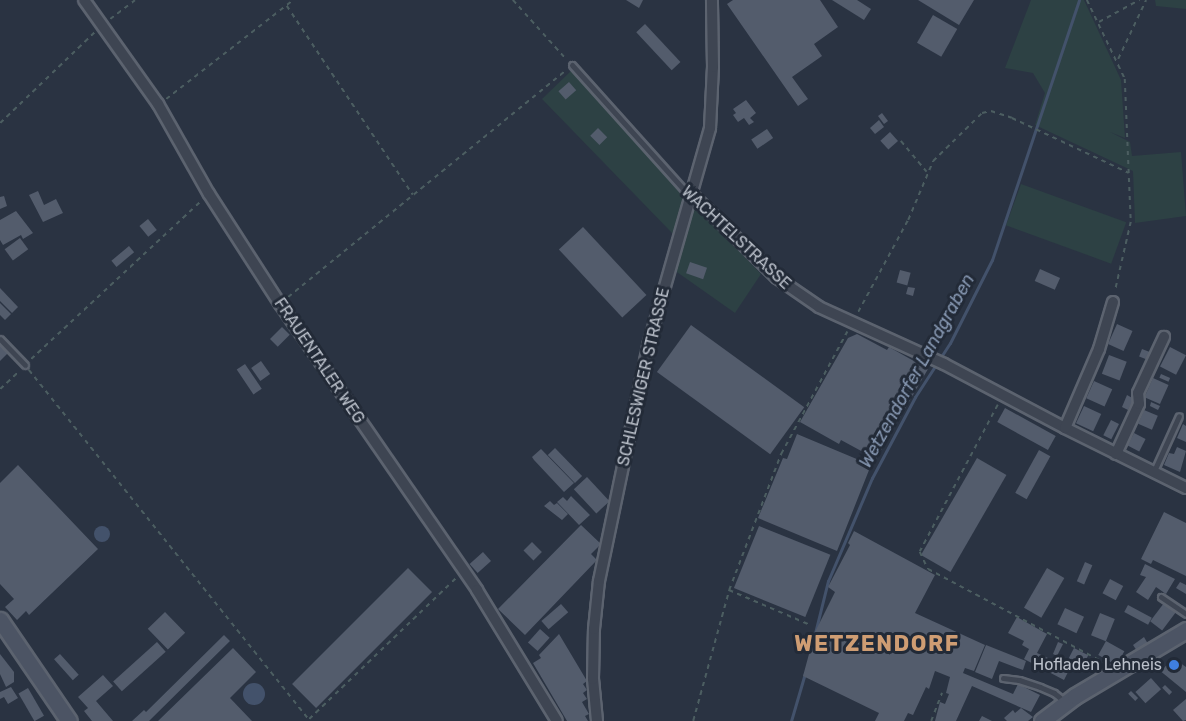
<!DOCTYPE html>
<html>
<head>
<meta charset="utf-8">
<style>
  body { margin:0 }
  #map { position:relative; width:1186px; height:721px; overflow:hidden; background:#2a3342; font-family:Rubik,sans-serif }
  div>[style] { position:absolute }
  .green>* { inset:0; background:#2d4144; transform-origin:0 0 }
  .water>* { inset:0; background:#43526b }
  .round { border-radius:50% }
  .stream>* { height:3px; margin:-1.5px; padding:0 1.5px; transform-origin:1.5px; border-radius:1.5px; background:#43526b }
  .building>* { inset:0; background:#535c6c; transform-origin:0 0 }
  .path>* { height:1.5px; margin-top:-0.75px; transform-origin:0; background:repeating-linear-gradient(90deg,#4c5e61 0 4.5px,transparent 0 9px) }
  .roads { filter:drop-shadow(2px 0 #5c636f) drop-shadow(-2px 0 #5c636f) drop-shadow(0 2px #5c636f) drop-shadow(0 -2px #5c636f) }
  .lane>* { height:5px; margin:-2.5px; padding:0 2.5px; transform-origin:2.5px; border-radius:2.5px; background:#3e4552 }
  .street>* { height:10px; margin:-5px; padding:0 5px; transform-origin:5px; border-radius:5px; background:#3e4552 }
  .secondary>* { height:15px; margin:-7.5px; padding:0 7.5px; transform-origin:7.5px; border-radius:7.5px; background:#4c5464 }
  .dots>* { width:16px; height:16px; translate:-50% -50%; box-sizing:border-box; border:3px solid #222a37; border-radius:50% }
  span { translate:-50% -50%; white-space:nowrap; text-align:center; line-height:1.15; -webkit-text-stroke:6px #222a37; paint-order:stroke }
  .street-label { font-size:16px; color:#bbc1cb }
  .poi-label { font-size:16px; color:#bbc1cb }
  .right { translate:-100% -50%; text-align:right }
  .water-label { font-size:18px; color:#8596b0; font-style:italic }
  .district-label { font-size:22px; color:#cf9d73; font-weight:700; letter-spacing:1.5px }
</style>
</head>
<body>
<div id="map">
  <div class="green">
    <i style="clip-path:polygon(1031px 0,1084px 0,1121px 80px,1125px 138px,1110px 132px,1130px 142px,1132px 156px,1181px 152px,1186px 216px,1135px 223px,1133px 171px,1035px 125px,1045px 93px,1033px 73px,1005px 68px)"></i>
    <i style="clip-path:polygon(1155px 0,1186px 0,1186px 9px,1156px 6px)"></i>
    <i style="clip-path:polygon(572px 70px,674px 183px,683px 199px,673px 234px,542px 99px)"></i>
    <i style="left:1021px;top:184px;width:112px;height:44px;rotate:20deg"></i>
    <i style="clip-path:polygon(694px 204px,761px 274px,735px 313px,674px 270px)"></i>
  </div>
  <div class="water">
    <i class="round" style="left:94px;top:526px;width:16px;height:16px"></i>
    <i class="round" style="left:243px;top:683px;width:22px;height:22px"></i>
  </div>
  <div class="stream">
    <i style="left:814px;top:637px;width:58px;rotate:-76deg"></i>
    <i style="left:828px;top:581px;width:112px;rotate:-66.9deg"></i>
    <i style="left:872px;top:478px;width:92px;rotate:-62deg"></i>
    <i style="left:915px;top:397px;width:64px;rotate:-57.1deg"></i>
    <i style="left:950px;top:343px;width:93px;rotate:-63.2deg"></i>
    <i style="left:992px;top:260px;width:274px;rotate:-71.5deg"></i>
    <i style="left:791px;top:721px;width:50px;rotate:-73.7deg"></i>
  </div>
  <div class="building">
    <i style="clip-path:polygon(626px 0,643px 0,639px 8px)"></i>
    <i style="clip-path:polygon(733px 0,820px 0,838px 27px,814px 44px,822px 56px,792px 77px,808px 99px,798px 106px,727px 4px)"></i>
    <i style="clip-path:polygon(832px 0,857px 0,871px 9px,864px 20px)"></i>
    <i style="clip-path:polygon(918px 0,974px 0,959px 25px)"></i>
    <i style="left:933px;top:15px;width:28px;height:32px;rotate:30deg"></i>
    <i style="left:645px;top:24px;width:52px;height:12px;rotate:47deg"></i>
    <i style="left:569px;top:82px;width:11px;height:14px;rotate:49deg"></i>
    <i style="clip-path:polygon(746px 100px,756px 113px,750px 118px,754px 122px,749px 125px,744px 118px,738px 122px,733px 115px,736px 113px,733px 109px)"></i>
    <i style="left:882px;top:113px;width:10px;height:5px;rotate:53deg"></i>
    <i style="clip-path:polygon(879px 120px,884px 127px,875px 134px,870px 128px)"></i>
    <i style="left:598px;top:128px;width:13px;height:11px;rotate:45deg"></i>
    <i style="left:767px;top:129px;width:11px;height:19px;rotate:56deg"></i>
    <i style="left:890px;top:132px;width:12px;height:13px;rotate:48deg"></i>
    <i style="clip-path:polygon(38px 191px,44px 205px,56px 199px,63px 213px,43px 222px,29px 195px)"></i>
    <i style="clip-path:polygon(4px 196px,7px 206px,0 209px,0 197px)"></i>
    <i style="clip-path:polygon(16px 211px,33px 233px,23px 239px,21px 235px,3px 245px,0 240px,0 220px)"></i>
    <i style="left:148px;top:219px;width:14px;height:11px;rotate:51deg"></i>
    <i style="left:583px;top:227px;width:93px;height:33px;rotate:47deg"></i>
    <i style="left:20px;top:238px;width:14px;height:19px;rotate:54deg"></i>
    <i style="left:129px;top:246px;width:8px;height:23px;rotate:50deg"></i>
    <i style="left:690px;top:262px;width:18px;height:12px;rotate:19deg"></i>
    <i style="left:1040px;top:269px;width:22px;height:13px;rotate:24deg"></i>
    <i style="left:900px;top:270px;width:11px;height:13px;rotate:15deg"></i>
    <i style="clip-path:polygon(908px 287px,915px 288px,913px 296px,906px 294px)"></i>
    <i style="clip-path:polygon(0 288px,18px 307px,12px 313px,0 301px)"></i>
    <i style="clip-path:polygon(0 303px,11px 314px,5px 320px,0 315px)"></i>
    <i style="left:1117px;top:324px;width:17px;height:22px;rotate:24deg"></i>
    <i style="left:691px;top:325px;width:140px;height:58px;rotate:36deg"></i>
    <i style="left:282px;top:327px;width:11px;height:17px;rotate:45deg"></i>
    <i style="clip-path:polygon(857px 334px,887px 350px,889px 347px,928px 369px,876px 459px,841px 440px,839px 444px,800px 422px,848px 338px)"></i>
    <i style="clip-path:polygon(0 345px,8px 353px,0 361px)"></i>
    <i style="left:1170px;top:347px;width:18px;height:22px;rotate:27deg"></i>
    <i style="left:1142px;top:349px;width:9px;height:8px;rotate:21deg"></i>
    <i style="left:1109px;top:355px;width:19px;height:20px;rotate:21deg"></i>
    <i style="left:261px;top:361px;width:16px;height:12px;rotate:55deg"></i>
    <i style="left:245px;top:364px;width:30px;height:10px;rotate:56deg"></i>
    <i style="left:1161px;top:374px;width:10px;height:4px;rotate:24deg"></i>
    <i style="left:1153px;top:378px;width:17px;height:21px;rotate:24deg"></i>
    <i style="left:1094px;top:381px;width:20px;height:19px;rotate:24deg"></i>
    <i style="clip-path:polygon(1127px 395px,1134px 399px,1128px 410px,1122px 407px)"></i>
    <i style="clip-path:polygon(1151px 402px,1160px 406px,1158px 410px,1150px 406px)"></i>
    <i style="left:1084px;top:406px;width:19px;height:19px;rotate:25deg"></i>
    <i style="left:1005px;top:408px;width:58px;height:16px;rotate:29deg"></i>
    <i style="left:1144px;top:410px;width:15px;height:15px;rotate:23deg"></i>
    <i style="left:1111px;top:420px;width:9px;height:17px;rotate:27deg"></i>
    <i style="clip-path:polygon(1183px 424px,1186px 426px,1186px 442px,1177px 438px)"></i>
    <i style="left:1134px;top:433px;width:13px;height:14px;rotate:27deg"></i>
    <i style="clip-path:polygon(797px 434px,871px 465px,837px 551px,758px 518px,783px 458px,787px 459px)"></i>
    <i style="clip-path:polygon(1177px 447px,1186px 451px,1180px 472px,1164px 465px,1169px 453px,1174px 454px)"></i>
    <i style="left:555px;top:448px;width:39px;height:10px;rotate:46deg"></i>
    <i style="clip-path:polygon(541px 449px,574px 483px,564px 492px,534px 460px,532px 457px)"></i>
    <i style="left:1039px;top:450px;width:13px;height:49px;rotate:29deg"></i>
    <i style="left:977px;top:458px;width:34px;height:112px;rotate:30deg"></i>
    <i style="clip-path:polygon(18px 465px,98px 549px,29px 615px,26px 611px,17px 620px,5px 607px,14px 599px,0 584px,0 483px)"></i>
    <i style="left:587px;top:477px;width:33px;height:18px;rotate:47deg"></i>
    <i style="clip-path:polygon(571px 496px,590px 515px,579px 525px,557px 502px,563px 497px,567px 501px)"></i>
    <i style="clip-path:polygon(550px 501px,554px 505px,557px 503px,568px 514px,562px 520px,544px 506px)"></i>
    <i style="clip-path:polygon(1164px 512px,1186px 523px,1186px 576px,1153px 560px,1151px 564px,1141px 559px)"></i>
    <i style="clip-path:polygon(581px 525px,601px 544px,591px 554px,597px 560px,525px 635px,498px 609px)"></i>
    <i style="left:759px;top:526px;width:77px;height:67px;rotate:22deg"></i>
    <i style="clip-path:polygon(854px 531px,935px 575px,915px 613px,985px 645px,974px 671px,965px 668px,963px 673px,1013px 694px,1018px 684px,1040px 695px,1031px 712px,972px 686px,956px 721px,935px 721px,940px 702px,945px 704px,949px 694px,946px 693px,950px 677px,935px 671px,929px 689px,926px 687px,913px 715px,908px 713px,904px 721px,875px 721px,879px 713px,803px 676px,815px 632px,835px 592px,828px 587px,850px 545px,848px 543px)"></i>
    <i style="left:532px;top:542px;width:14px;height:12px;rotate:45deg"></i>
    <i style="left:483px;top:552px;width:12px;height:18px;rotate:48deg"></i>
    <i style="left:1085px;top:562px;width:8px;height:21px;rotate:23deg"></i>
    <i style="clip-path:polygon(1145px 564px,1175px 579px,1166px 594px,1156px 587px,1148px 600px,1136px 592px,1146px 577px,1140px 575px)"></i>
    <i style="left:408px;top:568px;width:34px;height:164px;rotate:45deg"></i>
    <i style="left:1047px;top:568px;width:20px;height:46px;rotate:30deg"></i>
    <i style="left:1110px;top:579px;width:15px;height:16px;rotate:28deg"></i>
    <i style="clip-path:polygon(1180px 582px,1186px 585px,1186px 594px,1176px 588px)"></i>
    <i style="left:1164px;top:603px;width:15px;height:23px;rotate:37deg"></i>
    <i style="left:561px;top:604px;width:11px;height:26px;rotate:49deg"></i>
    <i style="left:1128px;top:605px;width:27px;height:8px;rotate:28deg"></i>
    <i style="left:1065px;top:608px;width:21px;height:18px;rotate:25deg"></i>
    <i style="left:165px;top:612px;width:29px;height:24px;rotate:46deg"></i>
    <i style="left:1100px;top:613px;width:16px;height:24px;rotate:22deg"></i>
    <i style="clip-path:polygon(1017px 617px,1047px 634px,1037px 653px,1070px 668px,1064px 680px,1024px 659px,1029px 649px,1022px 645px,1024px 641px,1008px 633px)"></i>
    <i style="left:540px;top:629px;width:13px;height:18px;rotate:42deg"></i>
    <i style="clip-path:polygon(559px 634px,587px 681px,583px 684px,587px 690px,583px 693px,587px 699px,582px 702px,589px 714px,585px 716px,588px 721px,567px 721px,533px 663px,541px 658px,539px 655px)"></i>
    <i style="clip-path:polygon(224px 635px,230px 641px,149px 721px,132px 721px,144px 710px,146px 712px)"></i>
    <i style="clip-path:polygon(1144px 637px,1148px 644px,1137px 651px,1133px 645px)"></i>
    <i style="left:1106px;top:641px;width:21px;height:16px;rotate:29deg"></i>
    <i style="left:157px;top:642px;width:13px;height:59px;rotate:48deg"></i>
    <i style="clip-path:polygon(1058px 642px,1063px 644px,1057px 656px,1053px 654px)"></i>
    <i style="clip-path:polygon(986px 645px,1026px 661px,1023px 670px,999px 661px,992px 679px,975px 672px)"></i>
    <i style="clip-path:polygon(233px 648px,256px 672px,230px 698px,252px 721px,158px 721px)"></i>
    <i style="left:1074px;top:648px;width:16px;height:13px;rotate:27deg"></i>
    <i style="clip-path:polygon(0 654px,14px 672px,14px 682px,6px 687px,0 674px)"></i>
    <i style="left:60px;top:654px;width:28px;height:8px;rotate:48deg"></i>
    <i style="clip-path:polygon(1173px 658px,1186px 667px,1186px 692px,1153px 665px,1157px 663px,1163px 669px)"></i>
    <i style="clip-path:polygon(103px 675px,113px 686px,96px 701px,113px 721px,92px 721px,84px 711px,88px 708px,78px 697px)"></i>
    <i style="left:1151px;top:678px;width:15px;height:21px;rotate:48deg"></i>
    <i style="left:1165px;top:685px;width:10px;height:4px;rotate:45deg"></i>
    <i style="clip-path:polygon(11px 687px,18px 698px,8px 704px,4px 697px,0 699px,0 692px)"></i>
    <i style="left:28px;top:688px;width:32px;height:11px;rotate:60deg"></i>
    <i style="left:1131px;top:691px;width:10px;height:4px;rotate:45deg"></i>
    <i style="clip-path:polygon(1186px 699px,1186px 720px,1183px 721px,1173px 710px)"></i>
    <i style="clip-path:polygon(1021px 708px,1033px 717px,1028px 721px,1007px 721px,1004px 718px,1013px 710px,1015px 713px)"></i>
    <i style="clip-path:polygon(982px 716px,992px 721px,979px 721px)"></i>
  </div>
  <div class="path">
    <i style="left:513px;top:0;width:81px;rotate:48deg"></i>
    <i style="left:1087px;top:0;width:88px;rotate:64.3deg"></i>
    <i style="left:1125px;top:79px;width:143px;rotate:87.6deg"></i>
    <i style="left:1131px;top:222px;width:72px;rotate:102.9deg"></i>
    <i style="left:287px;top:6px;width:227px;rotate:56.3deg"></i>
    <i style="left:110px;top:19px;width:31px;rotate:-37deg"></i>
    <i style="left:1099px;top:22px;width:46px;rotate:-28.8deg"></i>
    <i style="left:1118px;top:59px;width:65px;rotate:-64.6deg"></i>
    <i style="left:166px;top:99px;width:161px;rotate:-37.9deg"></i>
    <i style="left:0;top:123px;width:132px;rotate:-43.8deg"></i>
    <i style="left:901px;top:141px;width:40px;rotate:50deg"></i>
    <i style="left:288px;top:297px;width:357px;rotate:-39.2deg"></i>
    <i style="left:858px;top:312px;width:105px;rotate:-61.5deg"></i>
    <i style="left:908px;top:220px;width:64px;rotate:-67deg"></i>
    <i style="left:933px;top:161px;width:69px;rotate:-44.4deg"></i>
    <i style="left:982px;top:113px;width:9px;rotate:-13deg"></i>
    <i style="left:991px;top:111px;width:22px;rotate:18deg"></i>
    <i style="left:1012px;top:118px;width:129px;rotate:25.2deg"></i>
    <i style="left:31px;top:359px;width:232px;rotate:-42.9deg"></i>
    <i style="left:29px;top:370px;width:447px;rotate:51.3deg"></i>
    <i style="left:309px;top:719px;width:205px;rotate:-43.8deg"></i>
    <i style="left:0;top:389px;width:26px;rotate:-43deg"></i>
    <i style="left:998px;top:405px;width:166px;rotate:118deg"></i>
    <i style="left:920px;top:552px;width:19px;rotate:65deg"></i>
    <i style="left:928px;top:569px;width:200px;rotate:28deg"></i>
    <i style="left:729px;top:590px;width:86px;rotate:23.3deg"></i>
    <i style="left:693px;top:721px;width:136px;rotate:-74.6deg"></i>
    <i style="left:729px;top:590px;width:146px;rotate:-69.1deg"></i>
    <i style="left:781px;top:454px;width:139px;rotate:-61.6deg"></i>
    <i style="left:931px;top:721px;width:30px;rotate:-69deg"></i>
  </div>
  <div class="roads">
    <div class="lane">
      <i style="left:572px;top:65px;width:168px;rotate:48.1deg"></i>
      <i style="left:684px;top:190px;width:8px;rotate:30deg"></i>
      <i style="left:0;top:339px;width:36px;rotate:46deg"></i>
      <i style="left:1154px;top:471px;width:60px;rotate:-65.6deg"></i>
      <i style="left:1161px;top:597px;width:30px;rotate:34deg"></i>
      <i style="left:1003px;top:678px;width:16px;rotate:7deg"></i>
      <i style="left:1019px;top:680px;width:22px;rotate:18deg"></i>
      <i style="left:1040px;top:687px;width:15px;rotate:23deg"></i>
      <i style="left:1054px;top:693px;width:14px;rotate:39deg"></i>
    </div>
    <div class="street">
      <i style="left:84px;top:0;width:128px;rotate:54.6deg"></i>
      <i style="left:158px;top:104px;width:103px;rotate:60.5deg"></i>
      <i style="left:209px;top:194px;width:131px;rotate:57.2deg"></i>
      <i style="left:280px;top:304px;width:347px;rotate:55.4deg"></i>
      <i style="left:477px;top:590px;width:153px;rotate:58.6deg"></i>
      <i style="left:693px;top:195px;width:118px;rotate:44.7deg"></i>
      <i style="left:777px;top:278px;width:51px;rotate:34.6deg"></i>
      <i style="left:819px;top:307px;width:137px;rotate:24.5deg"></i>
      <i style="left:944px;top:364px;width:137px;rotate:27.9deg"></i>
      <i style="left:1065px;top:428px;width:135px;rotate:26.4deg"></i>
      <i style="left:1065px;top:428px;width:86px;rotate:-66.7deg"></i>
      <i style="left:1099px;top:349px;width:49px;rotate:-73.4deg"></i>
      <i style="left:1116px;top:454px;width:55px;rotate:-65.3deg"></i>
      <i style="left:1139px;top:404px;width:11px;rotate:-95deg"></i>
      <i style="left:1138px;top:393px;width:62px;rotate:-65.1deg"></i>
      <i style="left:597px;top:721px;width:42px;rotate:-95.4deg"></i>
      <i style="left:593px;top:679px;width:50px;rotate:-88.9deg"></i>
      <i style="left:594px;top:629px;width:48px;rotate:-84.1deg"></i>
      <i style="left:599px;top:581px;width:240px;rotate:-78.2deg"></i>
      <i style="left:648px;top:346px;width:227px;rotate:-74.1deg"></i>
      <i style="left:710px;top:128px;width:61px;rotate:-87.2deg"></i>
      <i style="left:713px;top:67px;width:67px;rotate:-90.9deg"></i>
    </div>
    <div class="secondary">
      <i style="left:0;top:620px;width:122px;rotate:55.7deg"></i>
      <i style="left:1042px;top:721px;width:41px;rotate:-37.1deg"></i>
      <i style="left:1075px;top:696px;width:129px;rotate:-30.7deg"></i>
    </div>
  </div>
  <div class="dots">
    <i style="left:1174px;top:665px;background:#3f7fe0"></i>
  </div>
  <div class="street-label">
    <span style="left:736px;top:238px;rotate:43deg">WACHTELSTRASSE</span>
    <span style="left:319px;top:361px;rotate:56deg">FRAUENTALER WEG</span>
    <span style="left:644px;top:377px;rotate:-77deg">SCHLESWIGER STRASSE</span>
  </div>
  <div class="poi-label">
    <span class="right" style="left:1162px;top:665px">Hofladen Lehneis</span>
  </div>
  <div class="water-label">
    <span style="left:917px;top:371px;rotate:-61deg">Wetzendorfer Landgraben</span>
  </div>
  <div class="district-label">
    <span style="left:877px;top:644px">WETZENDORF</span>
  </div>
</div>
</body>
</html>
